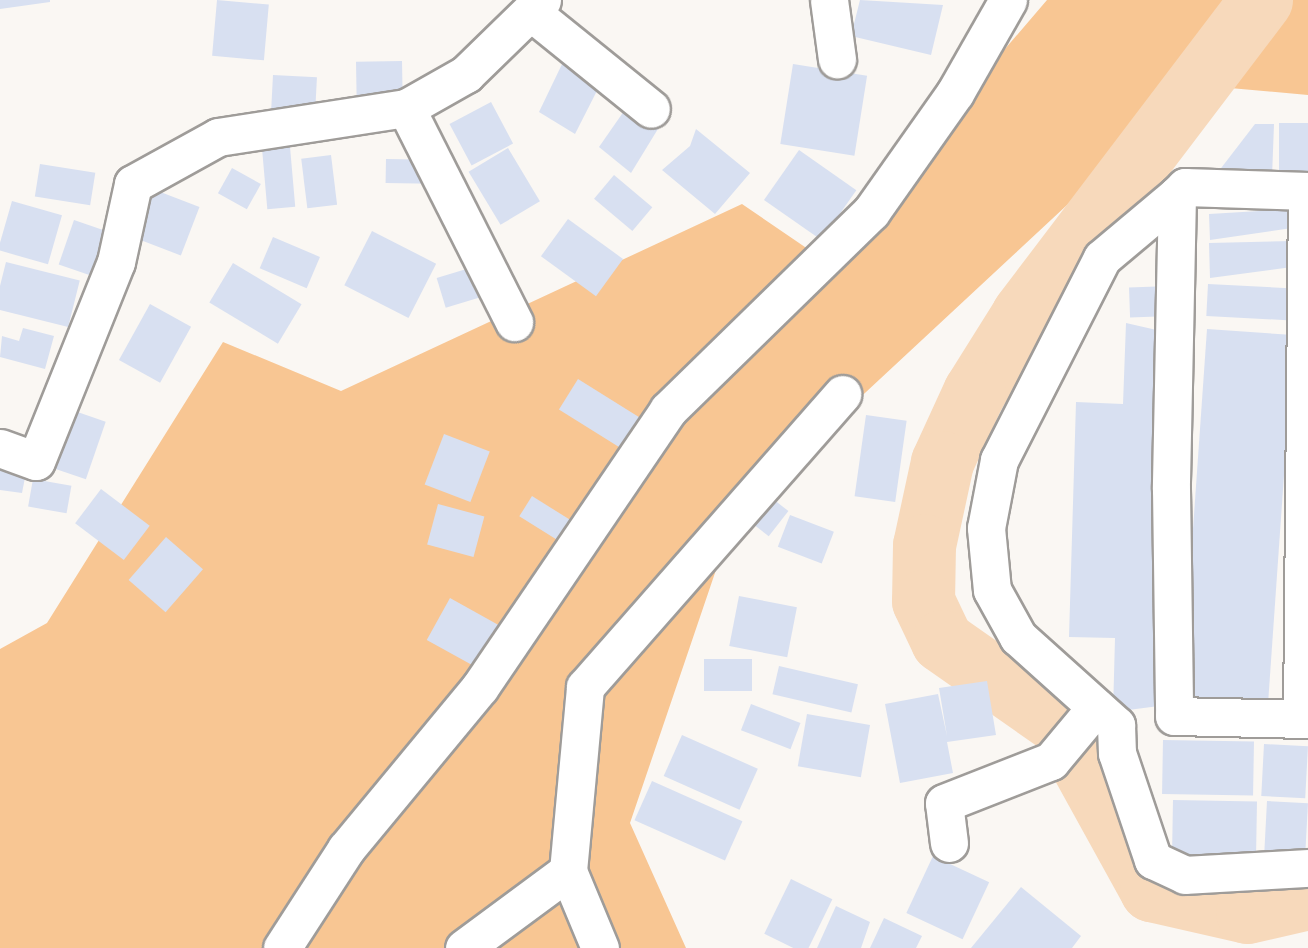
<!DOCTYPE html>
<html>
<head>
<meta charset="utf-8">
<style>
  body { margin:0 }
  #map { position:relative; width:1308px; height:948px; overflow:hidden; background:#faf7f3; font-family:"PT Sans",sans-serif }
  div>[style] { position:absolute }
  .green>* { inset:0; background:#f8c693 }
  .river>* { height:63px; margin:-31.5px; padding:0 31.5px; transform-origin:31.5px; border-radius:31.5px; background:#f7d9bb }
  .building>* { inset:0; background:#d8e0f1; transform-origin:0 0 }
  .roads { filter:drop-shadow(2px 0 #9f9c99) drop-shadow(-2px 0 #9f9c99) drop-shadow(0 2px #9f9c99) drop-shadow(0 -2px #9f9c99) }
  .street>* { height:37px; margin:-18.5px; padding:0 18.5px; transform-origin:18.5px; border-radius:18.5px; background:#fff }
  span { translate:-50% -50%; white-space:nowrap; text-align:center; line-height:1.15; -webkit-text-stroke:5px #fff; paint-order:stroke }
</style>
</head>
<body>
<div id="map">
  <div class="green">
    <i style="clip-path:polygon(1047px 0,1308px 0,1308px 95px,1196px 85px,735px 514px,630px 823px,686px 948px,0 948px,0 649px,47px 623px,223px 342px,341px 391px,742px 204px,824px 260px)"></i>
  </div>
  <div class="river">
    <i style="left:1261px;top:0;width:394px;rotate:127.2deg"></i>
    <i style="left:1023px;top:314px;width:92px;rotate:122.1deg"></i>
    <i style="left:974px;top:392px;width:77px;rotate:114.6deg"></i>
    <i style="left:942px;top:462px;width:85px;rotate:102.2deg"></i>
    <i style="left:924px;top:545px;width:56px;rotate:91deg"></i>
    <i style="left:923px;top:601px;width:44px;rotate:64.6deg"></i>
    <i style="left:942px;top:641px;width:143px;rotate:35deg"></i>
    <i style="left:1059px;top:723px;width:191px;rotate:61.1deg"></i>
    <i style="left:1151px;top:890px;width:98px;rotate:12.9deg"></i>
    <i style="left:1247px;top:912px;width:63px;rotate:-12.9deg"></i>
  </div>
  <div class="building">
    <i style="clip-path:polygon(0 0,50px 0,50px 2px,0 9px)"></i>
    <i style="left:217px;top:0;width:52px;height:56px;rotate:5deg"></i>
    <i style="clip-path:polygon(860px 0,943px 5px,931px 55px,851px 36px)"></i>
    <i style="clip-path:polygon(564px 60px,605px 75px,575px 134px,539px 112px)"></i>
    <i style="left:402px;top:61px;width:44px;height:46px;rotate:89deg"></i>
    <i style="left:793px;top:64px;width:75px;height:81px;rotate:9deg"></i>
    <i style="left:273px;top:75px;width:44px;height:37px;rotate:3deg"></i>
    <i style="clip-path:polygon(631px 101px,661px 124px,631px 173px,599px 147px)"></i>
    <i style="left:491px;top:102px;width:47px;height:47px;rotate:62deg"></i>
    <i style="left:1279px;top:123px;width:29px;height:54px"></i>
    <i style="clip-path:polygon(1255px 124px,1274px 124px,1272px 177px,1215px 176px)"></i>
    <i style="clip-path:polygon(696px 129px,750px 173px,715px 214px,662px 170px,690px 146px)"></i>
    <i style="left:290px;top:147px;width:60px;height:28px;rotate:85deg"></i>
    <i style="left:508px;top:148px;width:62px;height:46px;rotate:59deg"></i>
    <i style="left:799px;top:150px;width:70px;height:61px;rotate:35deg"></i>
    <i style="left:331px;top:155px;width:50px;height:30px;rotate:83deg"></i>
    <i style="left:386px;top:159px;width:47px;height:24px;rotate:1deg"></i>
    <i style="left:40px;top:164px;width:56px;height:33px;rotate:9deg"></i>
    <i style="left:232px;top:168px;width:33px;height:29px;rotate:29deg"></i>
    <i style="left:614px;top:175px;width:50px;height:31px;rotate:40deg"></i>
    <i style="left:150px;top:188px;width:53px;height:52px;rotate:21deg"></i>
    <i style="left:12px;top:201px;width:52px;height:51px;rotate:16deg"></i>
    <i style="clip-path:polygon(1292px 209px,1292px 228px,1210px 240px,1209px 214px)"></i>
    <i style="left:568px;top:219px;width:68px;height:46px;rotate:36deg"></i>
    <i style="left:74px;top:220px;width:40px;height:47px;rotate:19deg"></i>
    <i style="left:372px;top:231px;width:72px;height:61px;rotate:27deg"></i>
    <i style="left:273px;top:237px;width:51px;height:34px;rotate:23deg"></i>
    <i style="clip-path:polygon(1292px 241px,1292px 267px,1210px 278px,1209px 243px)"></i>
    <i style="left:6px;top:262px;width:76px;height:48px;rotate:14deg"></i>
    <i style="left:233px;top:263px;width:80px;height:46px;rotate:31deg"></i>
    <i style="left:473px;top:267px;width:31px;height:38px;rotate:73deg"></i>
    <i style="left:1208px;top:284px;width:81px;height:32px;rotate:3deg"></i>
    <i style="left:1170px;top:286px;width:30px;height:41px;rotate:88deg"></i>
    <i style="left:150px;top:304px;width:47px;height:64px;rotate:29deg"></i>
    <i style="clip-path:polygon(1126px 323px,1161px 331px,1159px 706px,1113px 712px,1115px 638px,1069px 637px,1076px 402px,1123px 404px)"></i>
    <i style="clip-path:polygon(23px 328px,54px 336px,45px 369px,0 357px,2px 336px,19px 341px)"></i>
    <i style="left:1207px;top:329px;width:87px;height:375px;rotate:4deg"></i>
    <i style="left:578px;top:379px;width:76px;height:36px;rotate:32deg"></i>
    <i style="left:66px;top:408px;width:42px;height:61px;rotate:19deg"></i>
    <i style="left:866px;top:415px;width:41px;height:82px;rotate:8deg"></i>
    <i style="left:444px;top:434px;width:49px;height:54px;rotate:21deg"></i>
    <i style="clip-path:polygon(0 463px,27px 467px,22px 493px,0 490px)"></i>
    <i style="left:33px;top:479px;width:39px;height:28px;rotate:10deg"></i>
    <i style="left:101px;top:489px;width:61px;height:43px;rotate:37deg"></i>
    <i style="left:764px;top:492px;width:31px;height:32px;rotate:38deg"></i>
    <i style="left:532px;top:496px;width:59px;height:24px;rotate:32deg"></i>
    <i style="left:438px;top:504px;width:48px;height:42px;rotate:15deg"></i>
    <i style="left:790px;top:515px;width:47px;height:34px;rotate:21deg"></i>
    <i style="left:166px;top:537px;width:49px;height:57px;rotate:41deg"></i>
    <i style="left:739px;top:596px;width:59px;height:51px;rotate:11deg"></i>
    <i style="left:450px;top:598px;width:57px;height:48px;rotate:29deg"></i>
    <i style="left:704px;top:659px;width:48px;height:32px"></i>
    <i style="left:779px;top:666px;width:81px;height:29px;rotate:13deg"></i>
    <i style="clip-path:polygon(987px 681px,996px 735px,947px 742px,953px 773px,900px 783px,885px 704px,938px 694px,947px 736px,939px 688px)"></i>
    <i style="left:751px;top:704px;width:53px;height:28px;rotate:21deg"></i>
    <i style="left:807px;top:714px;width:64px;height:53px;rotate:10deg"></i>
    <i style="left:682px;top:735px;width:83px;height:45px;rotate:24deg"></i>
    <i style="left:1163px;top:740px;width:91px;height:54px;rotate:1deg"></i>
    <i style="left:1264px;top:744px;width:44px;height:52px;rotate:3deg"></i>
    <i style="left:652px;top:781px;width:99px;height:43px;rotate:24deg"></i>
    <i style="left:1173px;top:800px;width:84px;height:56px;rotate:1deg"></i>
    <i style="left:1267px;top:801px;width:41px;height:53px;rotate:3deg"></i>
    <i style="left:933px;top:856px;width:62px;height:63px;rotate:25deg"></i>
    <i style="left:791px;top:879px;width:46px;height:61px;rotate:26deg"></i>
    <i style="clip-path:polygon(1021px 887px,1081px 936px,1072px 948px,971px 948px)"></i>
    <i style="clip-path:polygon(836px 906px,870px 922px,861px 948px,817px 948px)"></i>
    <i style="clip-path:polygon(884px 918px,922px 936px,916px 948px,870px 948px)"></i>
  </div>
  <div class="roads">
    <div class="street">
      <i style="left:829px;top:0;width:60px;rotate:82.3deg"></i>
      <i style="left:531px;top:12px;width:154px;rotate:38.9deg"></i>
      <i style="left:406px;top:108px;width:240px;rotate:63.2deg"></i>
      <i style="left:1308px;top:191px;width:123px;rotate:-178.1deg"></i>
      <i style="left:1185px;top:187px;width:11px;rotate:135deg"></i>
      <i style="left:1177px;top:195px;width:294px;rotate:91.2deg"></i>
      <i style="left:1171px;top:489px;width:227px;rotate:89.2deg"></i>
      <i style="left:1174px;top:716px;width:134px;rotate:1.3deg"></i>
      <i style="left:1177px;top:195px;width:98px;rotate:140deg"></i>
      <i style="left:1102px;top:258px;width:227px;rotate:117deg"></i>
      <i style="left:999px;top:460px;width:69px;rotate:100.8deg"></i>
      <i style="left:986px;top:528px;width:62px;rotate:84.5deg"></i>
      <i style="left:992px;top:590px;width:54px;rotate:61deg"></i>
      <i style="left:1018px;top:637px;width:132px;rotate:41.9deg"></i>
      <i style="left:1116px;top:725px;width:28px;rotate:88deg"></i>
      <i style="left:1117px;top:753px;width:113px;rotate:71.4deg"></i>
      <i style="left:1153px;top:860px;width:35px;rotate:25deg"></i>
      <i style="left:1185px;top:875px;width:123px;rotate:-3.3deg"></i>
      <i style="left:0;top:448px;width:38px;rotate:20deg"></i>
      <i style="left:36px;top:461px;width:214px;rotate:-68.1deg"></i>
      <i style="left:116px;top:262px;width:80px;rotate:-77.7deg"></i>
      <i style="left:133px;top:184px;width:97px;rotate:-28.9deg"></i>
      <i style="left:218px;top:137px;width:190px;rotate:-8.8deg"></i>
      <i style="left:406px;top:108px;width:69px;rotate:-29.5deg"></i>
      <i style="left:466px;top:74px;width:106px;rotate:-44.2deg"></i>
      <i style="left:1302px;top:719px;width:528px;rotate:-89.46deg"></i>
      <i style="left:949px;top:843px;width:40px;rotate:-97.1deg"></i>
      <i style="left:944px;top:803px;width:115px;rotate:-21.4deg"></i>
      <i style="left:1051px;top:761px;width:70px;rotate:-50.2deg"></i>
      <i style="left:282px;top:948px;width:118px;rotate:-57.1deg"></i>
      <i style="left:346px;top:849px;width:210px;rotate:-50.4deg"></i>
      <i style="left:480px;top:687px;width:335px;rotate:-55.8deg"></i>
      <i style="left:668px;top:410px;width:284px;rotate:-44.3deg"></i>
      <i style="left:871px;top:212px;width:146px;rotate:-54.8deg"></i>
      <i style="left:955px;top:93px;width:107px;rotate:-60.3deg"></i>
      <i style="left:464px;top:948px;width:129px;rotate:-36.5deg"></i>
      <i style="left:600px;top:948px;width:83px;rotate:-112.6deg"></i>
      <i style="left:568px;top:871px;width:185px;rotate:-84.7deg"></i>
      <i style="left:585px;top:687px;width:390px;rotate:-48.7deg"></i>
    </div>
  </div>
</div>
</body>
</html>
